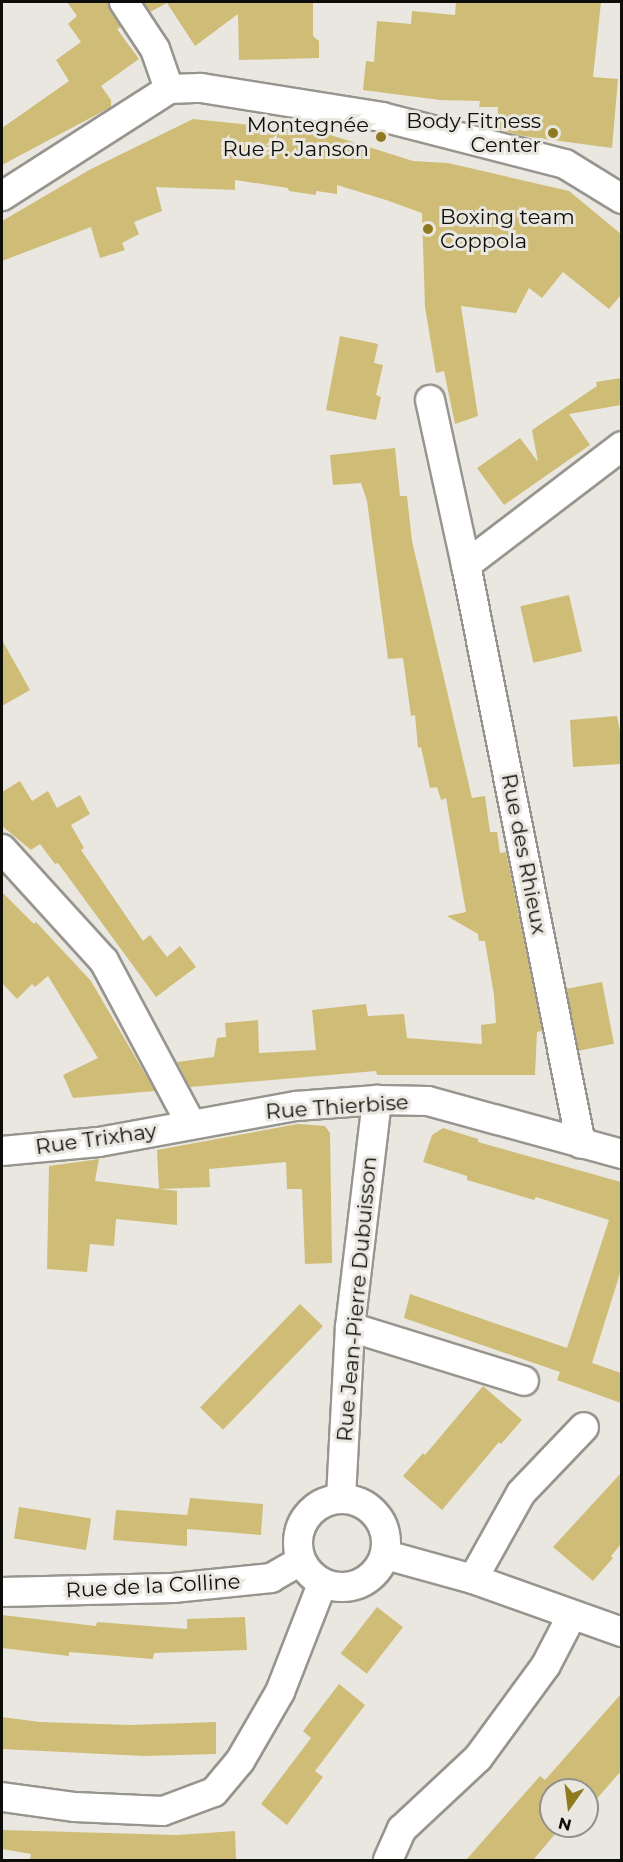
<!DOCTYPE html>
<html>
<head>
<meta charset="utf-8">
<style>
  body { margin:0 }
  #map { position:relative; width:623px; height:1862px; overflow:hidden; background:#e9e7df; font-family:Montserrat,sans-serif }
  div>[style] { position:absolute }
  .building>* { inset:0; background:#cfbd77; transform-origin:0 0 }
  .roads { filter:drop-shadow(2px 0 #97958e) drop-shadow(-2px 0 #97958e) drop-shadow(0 2px #97958e) drop-shadow(0 -2px #97958e) }
  .minor>* { height:28px; margin:-14px; padding:0 14px; transform-origin:14px; border-radius:14px; background:#fff }
  .minor>.ring { margin:-14px; padding:0; box-sizing:content-box; background:none; border:28px solid #fff; border-radius:50% }
  .dots>* { width:16px; height:16px; translate:-50% -50%; box-sizing:border-box; border:3px solid #e9e7df; border-radius:50% }
  span { translate:-50% -50%; white-space:nowrap; text-align:center; line-height:1.15; -webkit-text-stroke:6px #e9e7df; paint-order:stroke }
  .poi-label { font-size:21px; color:#0d0d0a }
  .right { translate:-100% -50%; text-align:right }
  .left { translate:0 -50%; text-align:left }
  .street-label { font-size:21px; color:#0d0d0a }
  .frame { position:absolute; inset:0; border:3px solid #0d0d0a; pointer-events:none }
  .north { position:absolute; left:539px; top:1778px; width:60px; height:60px; box-sizing:border-box; background:#e9e7df; border:2px solid #91908a; border-radius:50%; rotate:194deg; font-size:16px; font-weight:700; line-height:24px; text-align:center; color:#0d0d0a }
  .north::after { content:''; display:block; margin:auto; width:21px; height:27px; background:#8f7a1f; clip-path:polygon(50% 0,100% 100%,50% 72%,0 100%) }
</style>
</head>
<body>
<div id="map">
  <div class="building">
    <i style="clip-path:polygon(67px 2px,108px 2px,110px 11px,121px 27px,117px 29px,139px 59px,101px 86px,111px 100px,111px 107px,2px 165px,2px 128px,69px 81px,56px 60px,81px 42px,68px 24px,77px 16px)"></i>
    <i style="clip-path:polygon(143px 2px,313px 2px,313px 36px,319px 41px,319px 58px,239px 60px,238px 14px,195px 46px,167px 3px,150px 12px)"></i>
    <i style="clip-path:polygon(456px 2px,601px 2px,593px 77px,618px 79px,612px 148px,523px 136px,497px 129px,498px 107px,479px 107px,480px 101px,440px 100px,363px 90px,366px 61px,374px 62px,377px 21px,411px 24px,412px 11px,455px 15px)"></i>
    <i style="clip-path:polygon(193px 119px,321px 132px,413px 161px,448px 163px,569px 191px,621px 234px,621px 295px,609px 309px,563px 272px,542px 298px,529px 288px,516px 313px,461px 306px,478px 416px,455px 424px,444px 371px,436px 373px,425px 307px,422px 213px,386px 200px,337px 185px,337px 194px,316px 191px,316px 195px,289px 191px,288px 188px,235px 180px,235px 190px,156px 187px,162px 211px,134px 222px,139px 234px,122px 243px,125px 250px,100px 258px,91px 227px,2px 261px,2px 221px,91px 169px)"></i>
    <i style="clip-path:polygon(340px 336px,378px 344px,374px 363px,383px 365px,376px 395px,381px 397px,376px 420px,326px 410px)"></i>
    <i style="clip-path:polygon(621px 378px,621px 405px,569px 414px,590px 445px,504px 505px,477px 468px,520px 438px,538px 462px,532px 430px,597px 386px,596px 382px)"></i>
    <i style="clip-path:polygon(395px 448px,400px 496px,407px 496px,412px 541px,472px 798px,485px 796px,490px 832px,497px 832px,500px 853px,506px 852px,542px 1031px,537px 1032px,535px 1075px,377px 1075px,376px 1071px,190px 1087px,177px 1062px,214px 1057px,217px 1038px,226px 1037px,225px 1023px,258px 1020px,259px 1053px,316px 1050px,312px 1010px,366px 1004px,368px 1016px,404px 1014px,407px 1038px,482px 1044px,481px 1025px,496px 1023px,494px 995px,485px 941px,479px 941px,478px 934px,447px 916px,466px 912px,446px 798px,441px 800px,437px 787px,430px 788px,421px 747px,418px 748px,415px 715px,411px 716px,403px 658px,388px 659px,367px 501px,361px 483px,333px 485px,330px 455px)"></i>
    <i style="left:569px;top:595px;width:58px;height:50px;rotate:77deg"></i>
    <i style="clip-path:polygon(2px 640px,30px 690px,2px 706px)"></i>
    <i style="clip-path:polygon(617px 716px,621px 736px,621px 764px,573px 767px,570px 720px)"></i>
    <i style="clip-path:polygon(20px 781px,32px 801px,48px 791px,57px 808px,80px 795px,90px 814px,71px 825px,84px 848px,81px 850px,143px 941px,150px 935px,167px 957px,180px 946px,196px 967px,156px 997px,58px 863px,55px 864px,40px 844px,31px 850px,2px 826px,2px 792px)"></i>
    <i style="clip-path:polygon(2px 892px,34px 924px,36px 922px,91px 981px,155px 1091px,73px 1098px,63px 1075px,98px 1058px,48px 976px,35px 987px,32px 984px,17px 999px,2px 983px)"></i>
    <i style="left:602px;top:982px;width:63px;height:36px;rotate:79deg"></i>
    <i style="clip-path:polygon(298px 1124px,325px 1126px,330px 1133px,332px 1263px,305px 1264px,302px 1189px,287px 1189px,286px 1162px,209px 1169px,210px 1187px,159px 1189px,157px 1150px)"></i>
    <i style="clip-path:polygon(443px 1128px,478px 1139px,478px 1142px,621px 1182px,621px 1270px,592px 1363px,621px 1373px,621px 1403px,557px 1380px,560px 1372px,404px 1318px,410px 1294px,567px 1348px,609px 1220px,536px 1197px,534px 1200px,467px 1180px,467px 1176px,423px 1162px,432px 1135px)"></i>
    <i style="clip-path:polygon(99px 1159px,95px 1181px,177px 1191px,177px 1225px,116px 1219px,114px 1246px,90px 1244px,87px 1272px,47px 1269px,49px 1166px)"></i>
    <i style="left:300px;top:1304px;width:32px;height:144px;rotate:44deg"></i>
    <i style="clip-path:polygon(483px 1386px,522px 1420px,501px 1444px,499px 1442px,442px 1510px,403px 1476px,423px 1453px,425px 1455px)"></i>
    <i style="clip-path:polygon(621px 1473px,621px 1544px,611px 1556px,613px 1558px,593px 1581px,553px 1547px)"></i>
    <i style="clip-path:polygon(190px 1498px,263px 1504px,261px 1535px,187px 1529px,187px 1546px,113px 1540px,116px 1510px,187px 1515px,187px 1517px)"></i>
    <i style="left:19px;top:1507px;width:73px;height:32px;rotate:9deg"></i>
    <i style="left:377px;top:1607px;width:33px;height:59px;rotate:38deg"></i>
    <i style="clip-path:polygon(2px 1615px,96px 1626px,97px 1622px,187px 1629px,187px 1619px,245px 1617px,247px 1650px,154px 1653px,153px 1659px,69px 1652px,69px 1656px,2px 1648px)"></i>
    <i style="clip-path:polygon(339px 1684px,365px 1705px,315px 1771px,323px 1777px,287px 1825px,261px 1804px,311px 1738px,303px 1731px)"></i>
    <i style="clip-path:polygon(621px 1694px,621px 1771px,587px 1810px,587px 1790px,551px 1790px,551px 1826px,562px 1826px,533px 1860px,466px 1860px,540px 1776px,545px 1780px)"></i>
    <i style="clip-path:polygon(2px 1717px,40px 1722px,130px 1725px,216px 1722px,216px 1754px,144px 1756px,2px 1749px)"></i>
    <i style="clip-path:polygon(2px 1830px,177px 1835px,235px 1831px,236px 1860px,30px 1860px,31px 1854px,2px 1849px)"></i>
  </div>
  <div class="roads">
    <div class="minor">
      <i style="left:124px;top:2px;width:56px;rotate:56.6deg"></i>
      <i style="left:155px;top:49px;width:42px;rotate:70.7deg"></i>
      <i style="left:169px;top:89px;width:32px;rotate:-2deg"></i>
      <i style="left:201px;top:88px;width:183px;rotate:9.1deg"></i>
      <i style="left:382px;top:117px;width:189px;rotate:14.4deg"></i>
      <i style="left:565px;top:164px;width:67px;rotate:31.6deg"></i>
      <i style="left:2px;top:196px;width:198px;rotate:-32.6deg"></i>
      <i style="left:430px;top:400px;width:169px;rotate:77.7deg"></i>
      <i style="left:466px;top:565px;width:590px;rotate:78.77deg"></i>
      <i style="left:466px;top:565px;width:196px;rotate:-37.3deg"></i>
      <i style="left:2px;top:849px;width:151px;rotate:47.7deg"></i>
      <i style="left:104px;top:961px;width:185px;rotate:61.9deg"></i>
      <i style="left:2px;top:1151px;width:97px;rotate:-5.3deg"></i>
      <i style="left:99px;top:1142px;width:200px;rotate:-10.4deg"></i>
      <i style="left:296px;top:1106px;width:81px;rotate:-4.2deg"></i>
      <i style="left:377px;top:1100px;width:51px;rotate:1.1deg"></i>
      <i style="left:428px;top:1101px;width:201px;rotate:15.3deg"></i>
      <i style="left:350px;top:1327px;width:182px;rotate:17.2deg"></i>
      <i style="left:341px;top:1498px;width:171px;rotate:-87deg"></i>
      <i style="left:350px;top:1327px;width:229px;rotate:-83.2deg"></i>
      <i class="ring" style="left:298px;top:1499px;width:60px;height:60px"></i>
      <i style="left:386px;top:1555px;width:90px;rotate:15.4deg"></i>
      <i style="left:473px;top:1579px;width:158px;rotate:19.6deg"></i>
      <i style="left:473px;top:1579px;width:98px;rotate:-60.8deg"></i>
      <i style="left:521px;top:1493px;width:91px;rotate:-46.3deg"></i>
      <i style="left:2px;top:1592px;width:171px;rotate:-1.3deg"></i>
      <i style="left:173px;top:1588px;width:99px;rotate:-5.8deg"></i>
      <i style="left:271px;top:1578px;width:34px;rotate:-30deg"></i>
      <i style="left:2px;top:1797px;width:74px;rotate:7.8deg"></i>
      <i style="left:75px;top:1807px;width:88px;rotate:2.6deg"></i>
      <i style="left:163px;top:1811px;width:54px;rotate:-20.4deg"></i>
      <i style="left:214px;top:1792px;width:40px;rotate:-50deg"></i>
      <i style="left:240px;top:1761px;width:80px;rotate:-59.9deg"></i>
      <i style="left:280px;top:1692px;width:116px;rotate:-68.7deg"></i>
      <i style="left:388px;top:1860px;width:34px;rotate:-66deg"></i>
      <i style="left:402px;top:1829px;width:104px;rotate:-43.1deg"></i>
      <i style="left:478px;top:1758px;width:115px;rotate:-53.8deg"></i>
      <i style="left:546px;top:1665px;width:56px;rotate:-62.5deg"></i>
    </div>
  </div>
  <div class="dots">
    <i style="left:553px;top:133px;background:#8f7a1f"></i>
    <i style="left:381px;top:137px;background:#8f7a1f"></i>
    <i style="left:428px;top:229px;background:#8f7a1f"></i>
  </div>
  <div class="poi-label">
    <span class="right" style="left:541px;top:133px">Body Fitness<br>Center</span>
    <span class="right" style="left:369px;top:137px">Montegnée<br>Rue P. Janson</span>
    <span class="left" style="left:440px;top:229px">Boxing team<br>Coppola</span>
  </div>
  <div class="street-label">
    <span style="left:524px;top:854px;rotate:79deg">Rue des Rhieux</span>
    <span style="left:337px;top:1107px;rotate:-4deg">Rue Thierbise</span>
    <span style="left:96px;top:1139px;rotate:-8deg">Rue Trixhay</span>
    <span style="left:357px;top:1299px;rotate:-85deg">Rue Jean-Pierre Dubuisson</span>
    <span style="left:153px;top:1586px;rotate:-3deg">Rue de la Colline</span>
  </div>
  <div class="frame"></div>
  <div class="north">N</div>
</div>
</body>
</html>
